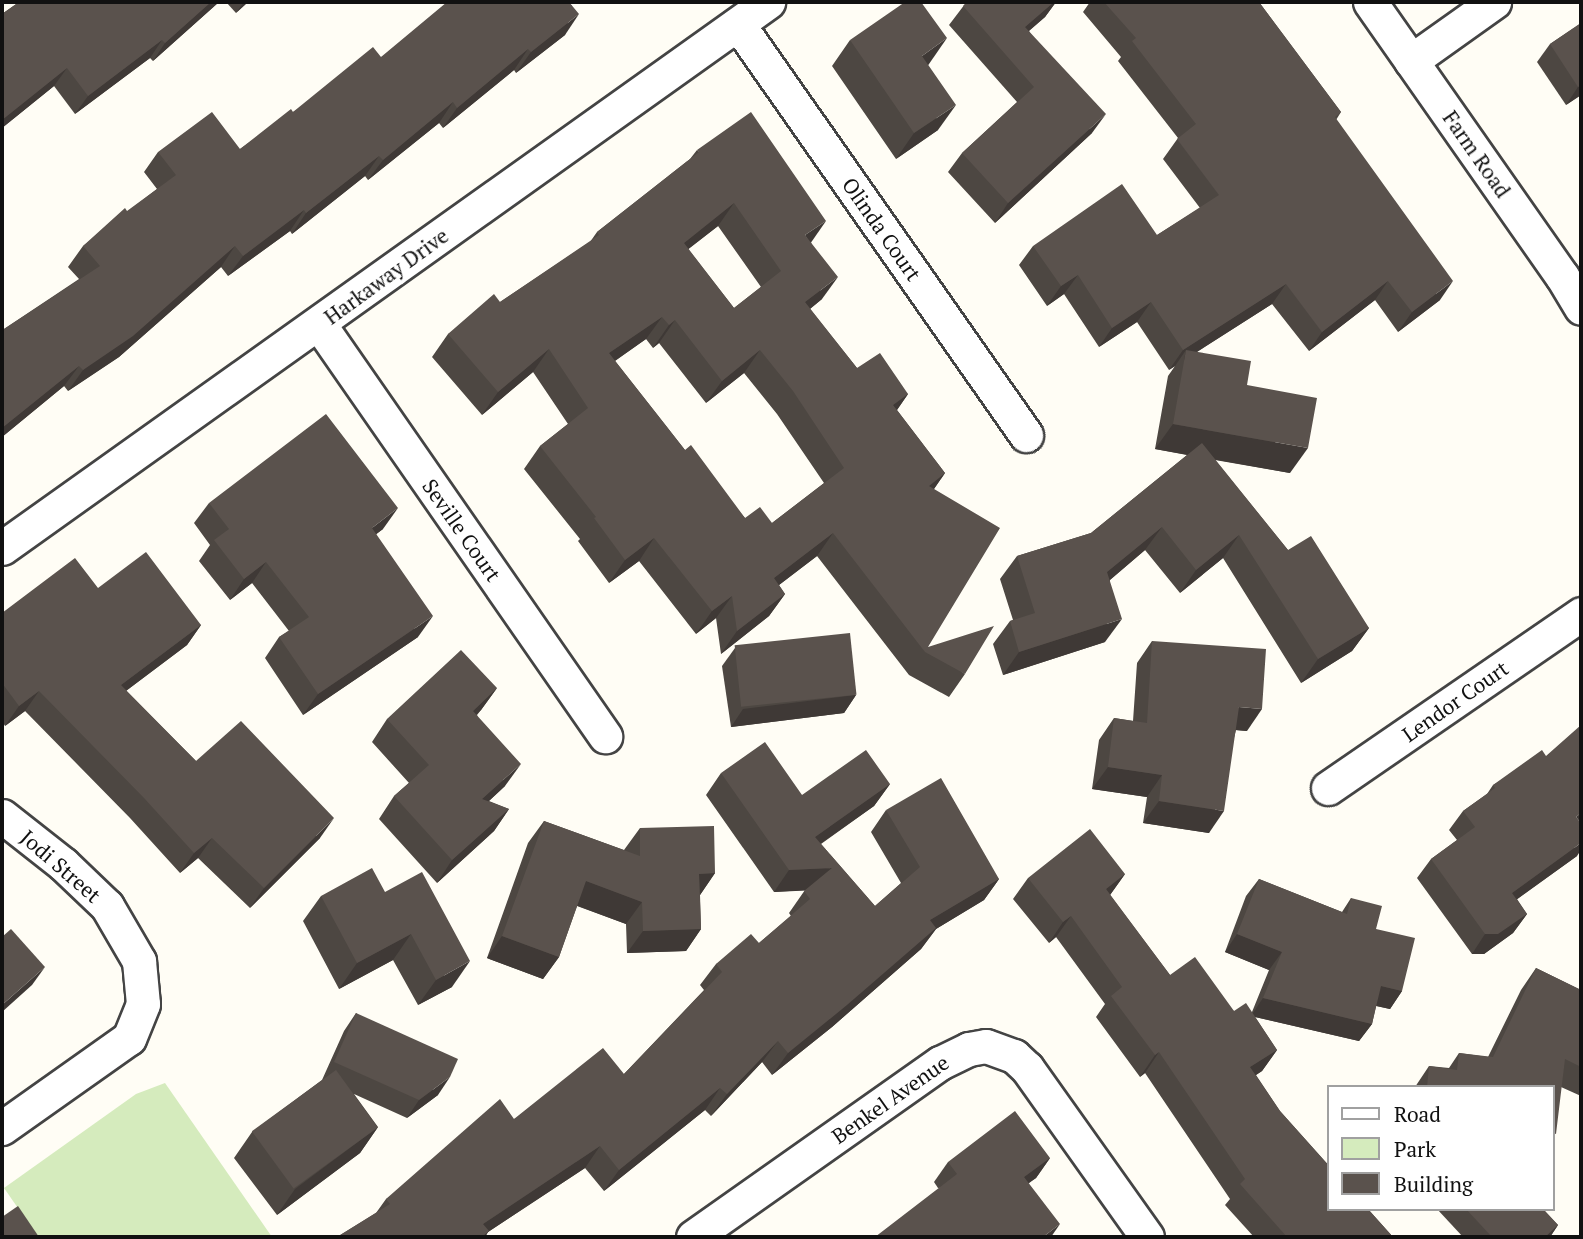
<!DOCTYPE html>
<html>
<head>
<meta charset="utf-8">
<style>
  body { margin:0 }
  #map { position:relative; width:1583px; height:1239px; overflow:hidden; background:#fffdf5; font-family:"PT Serif",serif }
  div>[style] { position:absolute }
  .green>* { inset:0; background:#d5ebbd }
  .roads { filter:drop-shadow(2px 0 #444) drop-shadow(-2px 0 #444) drop-shadow(0 2px #444) drop-shadow(0 -2px #444) }
  .minor>* { height:33px; margin:-16.5px; padding:0 16.5px; transform-origin:16.5px; border-radius:16.5px; background:#fff }
  .wall>* { inset:0; background:#4d4742 }
  .shaded-wall>* { inset:0; background:#3f3936 }
  .building>* { inset:0; background:#5a524d; transform-origin:0 0 }
  span { translate:-50% -50%; white-space:nowrap; text-align:center; line-height:1.15; -webkit-text-stroke:7px #fff; paint-order:stroke }
  .street-label { font-size:21px; color:#111 }
  .frame { position:absolute; inset:0; border:4px solid #111; pointer-events:none }
  .legend { position:absolute; left:1327px; top:1085px; width:228px; height:126px; box-sizing:border-box; background:#fff; border:2px solid #a0a0a0; margin:0; padding:9px 12px; list-style:none; font-size:21px; color:#111 }
  .legend li { display:flex; align-items:center; gap:14px; height:35px }
  .legend b { width:35px; border:2px solid #a0a0a0 }
</style>
</head>
<body>
<div id="map">
  <div class="green">
    <i style="clip-path:polygon(165px 1083px,272px 1237px,38px 1237px,4px 1188px,136px 1094px)"></i>
  </div>
  <div class="roads">
    <div class="minor">
      <i style="left:1370px;top:2px;width:335px;rotate:55deg"></i>
      <i style="left:1562px;top:276px;width:37px;rotate:59deg"></i>
      <i style="left:738px;top:24px;width:502px;rotate:54.98deg"></i>
      <i style="left:1411px;top:61px;width:102px;rotate:-35.4deg"></i>
      <i style="left:319px;top:324px;width:502px;rotate:55.23deg"></i>
      <i style="left:2px;top:548px;width:941px;rotate:-35.48deg"></i>
      <i style="left:1328px;top:788px;width:307px;rotate:-34.5deg"></i>
      <i style="left:2px;top:816px;width:78px;rotate:38.2deg"></i>
      <i style="left:63px;top:864px;width:61px;rotate:43.7deg"></i>
      <i style="left:107px;top:906px;width:64px;rotate:59.8deg"></i>
      <i style="left:139px;top:961px;width:43px;rotate:84.7deg"></i>
      <i style="left:143px;top:1004px;width:37px;rotate:112deg"></i>
      <i style="left:129px;top:1038px;width:156px;rotate:144.7deg"></i>
      <i style="left:693px;top:1237px;width:302px;rotate:-35.2deg"></i>
      <i style="left:940px;top:1063px;width:32px;rotate:-26deg"></i>
      <i style="left:969px;top:1049px;width:17px;rotate:-10deg"></i>
      <i style="left:986px;top:1046px;width:30px;rotate:20deg"></i>
      <i style="left:1014px;top:1056px;width:18px;rotate:43deg"></i>
      <i style="left:1027px;top:1068px;width:207px;rotate:54.6deg"></i>
    </div>
  </div>
  <div class="wall">
    <i style="clip-path:polygon(19px 2px,219px 2px,153px 61px,150px 58px,75px 114px,54px 86px,2px 128px,2px 14px)"></i>
    <i style="clip-path:polygon(226px 2px,248px 2px,236px 13px)"></i>
    <i style="clip-path:polygon(963px 2px,1056px 2px,1045px 17px,1029px 31px,1092px 133px,995px 223px,948px 172px,962px 153px,1017px 102px,949px 25px,965px 4px)"></i>
    <i style="clip-path:polygon(1090px 2px,1259px 2px,1341px 112px,1336px 120px,1440px 300px,1398px 332px,1375px 300px,1309px 351px,1272px 304px,1197px 352px,1247px 385px,1290px 473px,1215px 460px,1288px 550px,1369px 628px,1352px 651px,1301px 683px,1223px 558px,1180px 593px,1145px 550px,1110px 580px,1105px 642px,1003px 675px,993px 644px,1010px 621px,1013px 620px,1000px 579px,1017px 556px,1091px 533px,1187px 455px,1155px 449px,1168px 376px,1175px 366px,1169px 370px,1137px 322px,1099px 347px,1064px 294px,1047px 306px,1019px 265px,1033px 246px,1157px 235px,1200px 208px,1163px 159px,1178px 138px,1118px 61px,1121px 57px,1083px 12px)"></i>
    <i style="clip-path:polygon(572px 5px,565px 35px,516px 73px,514px 70px,443px 128px,439px 123px,368px 180px,365px 176px,292px 234px,290px 231px,228px 276px,221px 267px,119px 357px,68px 391px,64px 386px,2px 437px,2px 326px,4px 329px,79px 279px,68px 267px,83px 246px,157px 189px,144px 172px,158px 152px,240px 149px,293px 112px,381px 57px)"></i>
    <i style="clip-path:polygon(1581px 23px,1581px 95px,1566px 105px,1537px 62px,1550px 44px)"></i>
    <i style="clip-path:polygon(850px 40px,929px 64px,928px 65px,938px 130px,896px 159px,832px 66px)"></i>
    <i style="clip-path:polygon(evenodd,697px 150px,811px 242px,822px 299px,810px 309px,857px 368px,908px 394px,897px 410px,945px 473px,934px 489px,928px 647px,965px 674px,949px 697px,909px 675px,817px 556px,779px 585px,785px 594px,769px 616px,721px 654px,716px 618px,696px 634px,639px 561px,609px 583px,578px 541px,580px 539px,524px 469px,540px 446px,568px 424px,533px 372px,482px 415px,432px 357px,448px 334px,500px 302px,590px 242px,597px 232px,690px 159px,697px 150px,718px 226px,761px 287px,734px 308px,688px 249px,718px 226px,697px 150px,646px 339px,653px 348px,659px 343px,706px 403px,744px 373px,777px 414px,824px 483px,772px 523px,745px 518px,685px 450px,615px 361px,646px 339px)"></i>
    <i style="clip-path:polygon(209px 503px,383px 529px,376px 534px,418px 637px,303px 715px,265px 658px,279px 637px,289px 631px,252px 583px,230px 600px,199px 561px,210px 545px,194px 523px)"></i>
    <i style="clip-path:polygon(98px 588px,201px 625px,187px 645px,126px 691px,196px 761px,320px 838px,250px 908px,198px 858px,180px 873px,130px 818px,25px 711px,5px 726px,2px 721px,2px 613px)"></i>
    <i style="clip-path:polygon(1152px 641px,1247px 731px,1236px 730px,1209px 833px,1143px 823px,1147px 797px,1092px 789px,1099px 740px,1114px 718px,1133px 721px,1137px 663px)"></i>
    <i style="clip-path:polygon(735px 648px,856px 695px,844px 713px,731px 727px,722px 666px)"></i>
    <i style="clip-path:polygon(497px 688px,481px 710px,477px 715px,505px 786px,489px 801px,509px 809px,494px 831px,437px 883px,379px 819px,394px 796px,409px 783px,372px 742px,387px 719px)"></i>
    <i style="clip-path:polygon(1546px 756px,1577px 856px,1517px 899px,1527px 914px,1513px 933px,1484px 954px,1472px 954px,1417px 878px,1431px 859px,1457px 840px,1449px 830px,1463px 811px,1487px 794px,1493px 785px)"></i>
    <i style="clip-path:polygon(721px 773px,802px 795px,890px 784px,874px 806px,821px 844px,875px 906px,901px 883px,871px 832px,886px 810px,999px 879px,984px 900px,936px 929px,921px 949px,832px 1027px,772px 1075px,762px 1062px,711px 1116px,705px 1110px,604px 1191px,585px 1168px,488px 1232px,485px 1237px,337px 1237px,376px 1213px,386px 1199px,514px 1119px,624px 1074px,704px 990px,700px 985px,716px 964px,759px 943px,791px 916px,789px 913px,805px 890px,774px 892px,706px 795px)"></i>
    <i style="clip-path:polygon(544px 821px,624px 850px,640px 828px,715px 873px,700px 895px,701px 929px,686px 951px,627px 953px,626px 924px,577px 906px,559px 957px,543px 979px,487px 958px,528px 843px)"></i>
    <i style="clip-path:polygon(1125px 874px,1110px 895px,1170px 975px,1234px 1011px,1252px 1012px,1269px 970px,1225px 952px,1246px 896px,1259px 879px,1342px 912px,1351px 898px,1376px 929px,1402px 991px,1390px 1009px,1376px 1006px,1372px 1024px,1359px 1041px,1255px 1017px,1277px 1050px,1262px 1071px,1256px 1075px,1280px 1111px,1393px 1237px,1254px 1237px,1225px 1205px,1230px 1199px,1145px 1073px,1140px 1077px,1096px 1017px,1105px 1004px,1056px 937px,1049px 943px,1013px 899px,1028px 878px)"></i>
    <i style="clip-path:polygon(385px 892px,452px 987px,418px 1005px,393px 960px,339px 989px,303px 921px,321px 896px)"></i>
    <i style="clip-path:polygon(1536px 968px,1581px 990px,1581px 1096px,1561px 1087px,1415px 1087px,1429px 1066px,1449px 1068px,1459px 1053px,1488px 1057px,1521px 990px)"></i>
    <i style="clip-path:polygon(356px 1013px,438px 1095px,407px 1118px,354px 1094px,378px 1127px,360px 1153px,277px 1215px,234px 1158px,252px 1132px,322px 1080px,344px 1031px)"></i>
    <i style="clip-path:polygon(1050px 1158px,1036px 1178px,1028px 1183px,938px 1188px,934px 1182px,948px 1162px)"></i>
    <i style="clip-path:polygon(1437px 1209px,1543px 1209px,1558px 1225px,1550px 1237px,1463px 1237px)"></i>
  </div>
  <div class="shaded-wall">
    <i style="clip-path:polygon(211px 2px,219px 2px,153px 61px,165px 43px)"></i>
    <i style="clip-path:polygon(244px 2px,248px 2px,236px 13px)"></i>
    <i style="clip-path:polygon(1054px 2px,1056px 2px,1045px 17px,1011px 46px,1025px 27px)"></i>
    <i style="clip-path:polygon(579px 14px,565px 35px,516px 73px,531px 52px)"></i>
    <i style="clip-path:polygon(947px 38px,929px 64px,904px 82px,922px 56px)"></i>
    <i style="clip-path:polygon(162px 40px,150px 58px,75px 114px,88px 96px)"></i>
    <i style="clip-path:polygon(528px 49px,514px 70px,443px 128px,457px 108px)"></i>
    <i style="clip-path:polygon(67px 68px,54px 86px,2px 128px,2px 120px)"></i>
    <i style="clip-path:polygon(1581px 85px,1581px 95px,1566px 105px,1578px 87px)"></i>
    <i style="clip-path:polygon(453px 102px,439px 123px,368px 180px,383px 160px)"></i>
    <i style="clip-path:polygon(956px 105px,938px 130px,896px 159px,914px 133px)"></i>
    <i style="clip-path:polygon(1106px 114px,1092px 133px,995px 223px,1008px 203px)"></i>
    <i style="clip-path:polygon(379px 156px,365px 176px,292px 234px,306px 213px)"></i>
    <i style="clip-path:polygon(734px 203px,718px 226px,668px 265px,684px 243px)"></i>
    <i style="clip-path:polygon(304px 210px,290px 231px,228px 276px,243px 256px)"></i>
    <i style="clip-path:polygon(826px 221px,810px 244px,805px 235px)"></i>
    <i style="clip-path:polygon(235px 246px,221px 267px,119px 357px,68px 391px,83px 370px)"></i>
    <i style="clip-path:polygon(1078px 275px,1064px 294px,1047px 306px,1061px 286px)"></i>
    <i style="clip-path:polygon(838px 277px,822px 299px,790px 325px,805px 302px)"></i>
    <i style="clip-path:polygon(1388px 281px,1375px 300px,1309px 351px,1322px 332px)"></i>
    <i style="clip-path:polygon(1453px 281px,1440px 300px,1398px 332px,1412px 312px)"></i>
    <i style="clip-path:polygon(1286px 284px,1272px 304px,1184px 360px,1186px 350px,1175px 366px,1169px 370px,1183px 350px)"></i>
    <i style="clip-path:polygon(1151px 302px,1137px 322px,1099px 347px,1112px 328px)"></i>
    <i style="clip-path:polygon(662px 317px,646px 339px,593px 376px,609px 353px)"></i>
    <i style="clip-path:polygon(675px 320px,659px 343px,653px 348px,669px 325px)"></i>
    <i style="clip-path:polygon(549px 349px,533px 372px,482px 415px,498px 392px)"></i>
    <i style="clip-path:polygon(760px 350px,744px 373px,706px 403px,722px 381px)"></i>
    <i style="clip-path:polygon(79px 366px,64px 386px,2px 437px,2px 428px)"></i>
    <i style="clip-path:polygon(908px 394px,892px 417px,893px 405px)"></i>
    <i style="clip-path:polygon(1173px 424px,1308px 448px,1290px 473px,1155px 449px)"></i>
    <i style="clip-path:polygon(945px 473px,929px 496px,929px 486px)"></i>
    <i style="clip-path:polygon(398px 508px,383px 529px,357px 549px,372px 528px)"></i>
    <i style="clip-path:polygon(1162px 527px,1145px 550px,1091px 596px,1107px 572px)"></i>
    <i style="clip-path:polygon(833px 533px,817px 556px,758px 601px,774px 578px)"></i>
    <i style="clip-path:polygon(1239px 535px,1223px 558px,1180px 593px,1196px 570px)"></i>
    <i style="clip-path:polygon(654px 538px,639px 561px,609px 583px,625px 560px)"></i>
    <i style="clip-path:polygon(266px 562px,252px 583px,230px 600px,244px 579px)"></i>
    <i style="clip-path:polygon(785px 594px,769px 616px,721px 654px,737px 631px)"></i>
    <i style="clip-path:polygon(732px 596px,716px 618px,696px 634px,712px 611px)"></i>
    <i style="clip-path:polygon(433px 616px,418px 637px,303px 715px,318px 694px)"></i>
    <i style="clip-path:polygon(1122px 619px,1105px 642px,1003px 675px,1019px 652px)"></i>
    <i style="clip-path:polygon(201px 625px,187px 645px,107px 705px,121px 685px)"></i>
    <i style="clip-path:polygon(1369px 628px,1352px 651px,1301px 683px,1318px 659px)"></i>
    <i style="clip-path:polygon(497px 688px,481px 710px,457px 733px,473px 711px)"></i>
    <i style="clip-path:polygon(39px 691px,25px 711px,5px 726px,19px 706px)"></i>
    <i style="clip-path:polygon(856px 695px,844px 713px,731px 727px,743px 709px)"></i>
    <i style="clip-path:polygon(1239px 707px,1262px 709px,1247px 731px,1223px 729px)"></i>
    <i style="clip-path:polygon(521px 764px,505px 786px,467px 821px,482px 799px)"></i>
    <i style="clip-path:polygon(1108px 767px,1162px 775px,1147px 797px,1092px 789px)"></i>
    <i style="clip-path:polygon(890px 784px,874px 806px,800px 858px,815px 837px)"></i>
    <i style="clip-path:polygon(1159px 801px,1224px 811px,1209px 833px,1143px 823px)"></i>
    <i style="clip-path:polygon(509px 809px,494px 831px,437px 883px,452px 860px)"></i>
    <i style="clip-path:polygon(1581px 813px,1581px 823px,1576px 817px)"></i>
    <i style="clip-path:polygon(334px 818px,320px 838px,250px 908px,264px 888px)"></i>
    <i style="clip-path:polygon(212px 838px,198px 858px,180px 873px,194px 853px)"></i>
    <i style="clip-path:polygon(1581px 843px,1581px 850px,1577px 856px,1498px 913px,1512px 893px)"></i>
    <i style="clip-path:polygon(832px 868px,817px 890px,774px 892px,789px 870px)"></i>
    <i style="clip-path:polygon(715px 873px,700px 895px,699px 874px)"></i>
    <i style="clip-path:polygon(1125px 874px,1110px 895px,1106px 889px)"></i>
    <i style="clip-path:polygon(999px 879px,984px 900px,936px 929px,921px 949px,832px 1027px,772px 1075px,788px 1053px,930px 920px)"></i>
    <i style="clip-path:polygon(586px 881px,642px 902px,626px 924px,570px 903px)"></i>
    <i style="clip-path:polygon(1527px 914px,1513px 933px,1484px 954px,1472px 954px,1485px 934px)"></i>
    <i style="clip-path:polygon(1071px 916px,1056px 937px,1049px 943px,1063px 922px)"></i>
    <i style="clip-path:polygon(701px 929px,686px 951px,627px 953px,643px 931px)"></i>
    <i style="clip-path:polygon(411px 934px,393px 960px,339px 989px,357px 963px)"></i>
    <i style="clip-path:polygon(1237px 934px,1282px 952px,1269px 970px,1225px 952px)"></i>
    <i style="clip-path:polygon(502px 936px,559px 957px,543px 979px,487px 958px)"></i>
    <i style="clip-path:polygon(470px 961px,452px 987px,418px 1005px,436px 980px)"></i>
    <i style="clip-path:polygon(45px 967px,32px 985px,2px 1012px,2px 1005px)"></i>
    <i style="clip-path:polygon(1381px 986px,1402px 991px,1390px 1009px,1368px 1004px)"></i>
    <i style="clip-path:polygon(1263px 998px,1372px 1024px,1359px 1041px,1251px 1016px)"></i>
    <i style="clip-path:polygon(778px 1041px,762px 1062px,711px 1116px,727px 1094px)"></i>
    <i style="clip-path:polygon(1277px 1050px,1262px 1071px,1236px 1088px,1250px 1067px)"></i>
    <i style="clip-path:polygon(1159px 1052px,1145px 1073px,1140px 1077px,1155px 1055px)"></i>
    <i style="clip-path:polygon(450px 1077px,438px 1095px,407px 1118px,419px 1100px)"></i>
    <i style="clip-path:polygon(720px 1088px,705px 1110px,604px 1191px,619px 1170px)"></i>
    <i style="clip-path:polygon(378px 1127px,360px 1153px,277px 1215px,295px 1189px)"></i>
    <i style="clip-path:polygon(600px 1146px,585px 1168px,488px 1232px,485px 1237px,482px 1237px,483px 1224px)"></i>
    <i style="clip-path:polygon(1050px 1158px,1036px 1178px,1010px 1197px,1024px 1177px)"></i>
    <i style="clip-path:polygon(1060px 1224px,1051px 1237px,1043px 1237px)"></i>
    <i style="clip-path:polygon(1558px 1225px,1550px 1237px,1545px 1237px)"></i>
  </div>
  <div class="building">
    <i style="clip-path:polygon(19px 2px,211px 2px,165px 43px,162px 40px,88px 96px,67px 68px,2px 120px,2px 14px)"></i>
    <i style="clip-path:polygon(447px 2px,569px 2px,579px 14px,531px 52px,528px 49px,457px 108px,453px 102px,383px 160px,379px 156px,306px 213px,304px 210px,243px 256px,235px 246px,133px 336px,83px 370px,79px 366px,2px 428px,2px 326px,4px 329px,100px 266px,83px 246px,125px 208px,127px 211px,176px 175px,158px 152px,212px 112px,240px 149px,291px 109px,293px 112px,373px 47px,381px 57px)"></i>
    <i style="clip-path:polygon(905px 2px,921px 2px,947px 38px,922px 56px,956px 105px,914px 133px,850px 40px)"></i>
    <i style="clip-path:polygon(967px 2px,1054px 2px,1025px 27px,1106px 114px,1008px 203px,962px 153px,1034px 87px,963px 6px)"></i>
    <i style="clip-path:polygon(1104px 2px,1259px 2px,1341px 112px,1335px 117px,1453px 281px,1412px 312px,1388px 281px,1322px 332px,1286px 284px,1183px 350px,1151px 302px,1112px 328px,1078px 275px,1061px 286px,1033px 246px,1122px 184px,1157px 235px,1219px 195px,1177px 139px,1196px 124px,1132px 41px,1136px 38px)"></i>
    <i style="clip-path:polygon(1581px 23px,1581px 85px,1578px 87px,1550px 44px)"></i>
    <i style="clip-path:polygon(evenodd,751px 112px,826px 221px,805px 235px,838px 277px,805px 302px,857px 368px,880px 353px,908px 394px,893px 405px,945px 473px,929px 486px,1000px 528px,928px 647px,994px 626px,965px 674px,925px 652px,833px 533px,774px 578px,785px 594px,737px 631px,732px 596px,712px 611px,654px 538px,625px 560px,594px 518px,596px 517px,540px 446px,588px 408px,549px 349px,498px 392px,448px 334px,494px 294px,500px 302px,599px 235px,597px 232px,699px 152px,697px 150px,751px 112px,734px 203px,781px 271px,734px 308px,684px 243px,734px 203px,751px 112px,662px 317px,669px 325px,675px 320px,722px 381px,760px 350px,793px 391px,844px 468px,772px 523px,760px 507px,745px 518px,691px 445px,685px 450px,609px 353px,662px 317px)"></i>
    <i style="clip-path:polygon(1186px 350px,1251px 361px,1247px 385px,1317px 398px,1308px 448px,1173px 424px)"></i>
    <i style="clip-path:polygon(326px 414px,398px 508px,372px 528px,433px 616px,318px 694px,279px 637px,309px 617px,266px 562px,244px 579px,214px 540px,229px 529px,209px 503px)"></i>
    <i style="clip-path:polygon(1202px 443px,1288px 550px,1311px 536px,1369px 628px,1318px 659px,1239px 535px,1196px 570px,1162px 527px,1107px 572px,1122px 619px,1019px 652px,1010px 621px,1035px 613px,1017px 556px,1091px 533px)"></i>
    <i style="clip-path:polygon(146px 552px,201px 625px,121px 685px,196px 761px,241px 721px,334px 818px,264px 888px,212px 838px,194px 853px,144px 798px,39px 691px,19px 706px,2px 683px,2px 613px,75px 558px,98px 588px)"></i>
    <i style="left:850px;top:633px;width:62px;height:116px;rotate:84deg"></i>
    <i style="clip-path:polygon(1152px 641px,1266px 649px,1262px 709px,1239px 707px,1224px 811px,1159px 801px,1162px 775px,1108px 767px,1114px 718px,1147px 723px)"></i>
    <i style="clip-path:polygon(461px 650px,497px 688px,473px 711px,521px 764px,482px 799px,509px 809px,452px 860px,394px 796px,429px 765px,387px 719px)"></i>
    <i style="clip-path:polygon(1581px 725px,1581px 813px,1576px 817px,1581px 823px,1581px 843px,1512px 893px,1527px 914px,1498px 934px,1485px 934px,1431px 859px,1475px 827px,1463px 811px,1495px 788px,1493px 785px,1542px 750px,1546px 756px)"></i>
    <i style="clip-path:polygon(765px 742px,802px 795px,866px 750px,890px 784px,815px 837px,875px 906px,920px 867px,886px 810px,941px 778px,999px 879px,930px 920px,936px 928px,847px 1005px,788px 1053px,778px 1041px,727px 1094px,720px 1088px,619px 1170px,600px 1146px,483px 1224px,489px 1231px,482px 1237px,337px 1237px,390px 1204px,386px 1199px,500px 1099px,514px 1119px,603px 1048px,624px 1074px,722px 972px,716px 964px,751px 934px,759px 943px,810px 899px,804px 891px,832px 868px,789px 870px,721px 773px)"></i>
    <i style="clip-path:polygon(544px 821px,640px 856px,640px 828px,714px 826px,715px 873px,699px 874px,701px 929px,643px 931px,642px 902px,586px 881px,559px 957px,502px 936px)"></i>
    <i style="clip-path:polygon(1090px 829px,1125px 874px,1106px 889px,1170px 975px,1195px 957px,1234px 1011px,1246px 1003px,1277px 1050px,1250px 1067px,1280px 1111px,1329px 1166px,1329px 1209px,1368px 1209px,1393px 1237px,1287px 1237px,1240px 1184px,1245px 1179px,1159px 1052px,1155px 1055px,1111px 996px,1122px 987px,1071px 916px,1063px 922px,1028px 878px)"></i>
    <i style="clip-path:polygon(372px 868px,385px 892px,422px 872px,470px 961px,436px 980px,411px 934px,357px 963px,321px 896px)"></i>
    <i style="clip-path:polygon(1259px 879px,1347px 914px,1351px 898px,1382px 906px,1376px 929px,1415px 938px,1402px 991px,1381px 986px,1372px 1024px,1263px 998px,1282px 952px,1237px 934px)"></i>
    <i style="clip-path:polygon(11px 929px,45px 967px,2px 1005px,2px 937px)"></i>
    <i style="clip-path:polygon(1536px 968px,1581px 990px,1581px 1067px,1565px 1059px,1556px 1134px,1553px 1133px,1553px 1087px,1427px 1087px,1429px 1066px,1457px 1070px,1459px 1053px,1493px 1057px)"></i>
    <i style="clip-path:polygon(356px 1013px,458px 1059px,450px 1077px,419px 1100px,334px 1062px)"></i>
    <i style="left:336px;top:1070px;width:71px;height:104px;rotate:54deg"></i>
    <i style="clip-path:polygon(1015px 1111px,1050px 1158px,1024px 1177px,1060px 1224px,1043px 1237px,875px 1237px,957px 1174px,948px 1162px)"></i>
    <i style="clip-path:polygon(18px 1206px,39px 1237px,2px 1237px,2px 1217px)"></i>
    <i style="clip-path:polygon(1466px 1209px,1543px 1209px,1558px 1225px,1545px 1237px,1492px 1237px)"></i>
  </div>
  <div class="street-label">
    <span style="left:1477px;top:154px;rotate:55deg">Farm Road</span>
    <span style="left:882px;top:229px;rotate:55deg">Olinda Court</span>
    <span style="left:386px;top:276px;rotate:-36deg">Harkaway Drive</span>
    <span style="left:462px;top:530px;rotate:55deg">Seville Court</span>
    <span style="left:1455px;top:701px;rotate:-35deg">Lendor Court</span>
    <span style="left:61px;top:866px;rotate:41deg">Jodi Street</span>
    <span style="left:890px;top:1099px;rotate:-35deg">Benkel Avenue</span>
  </div>
  <div class="frame"></div>
  <ul class="legend">
  <li><b style="height:9px;background:#fff"></b>Road</li>
  <li><b style="height:19px;background:#d5ebbd"></b>Park</li>
  <li><b style="height:19px;background:#5a524d"></b>Building</li>
  </ul>
</div>
</body>
</html>
